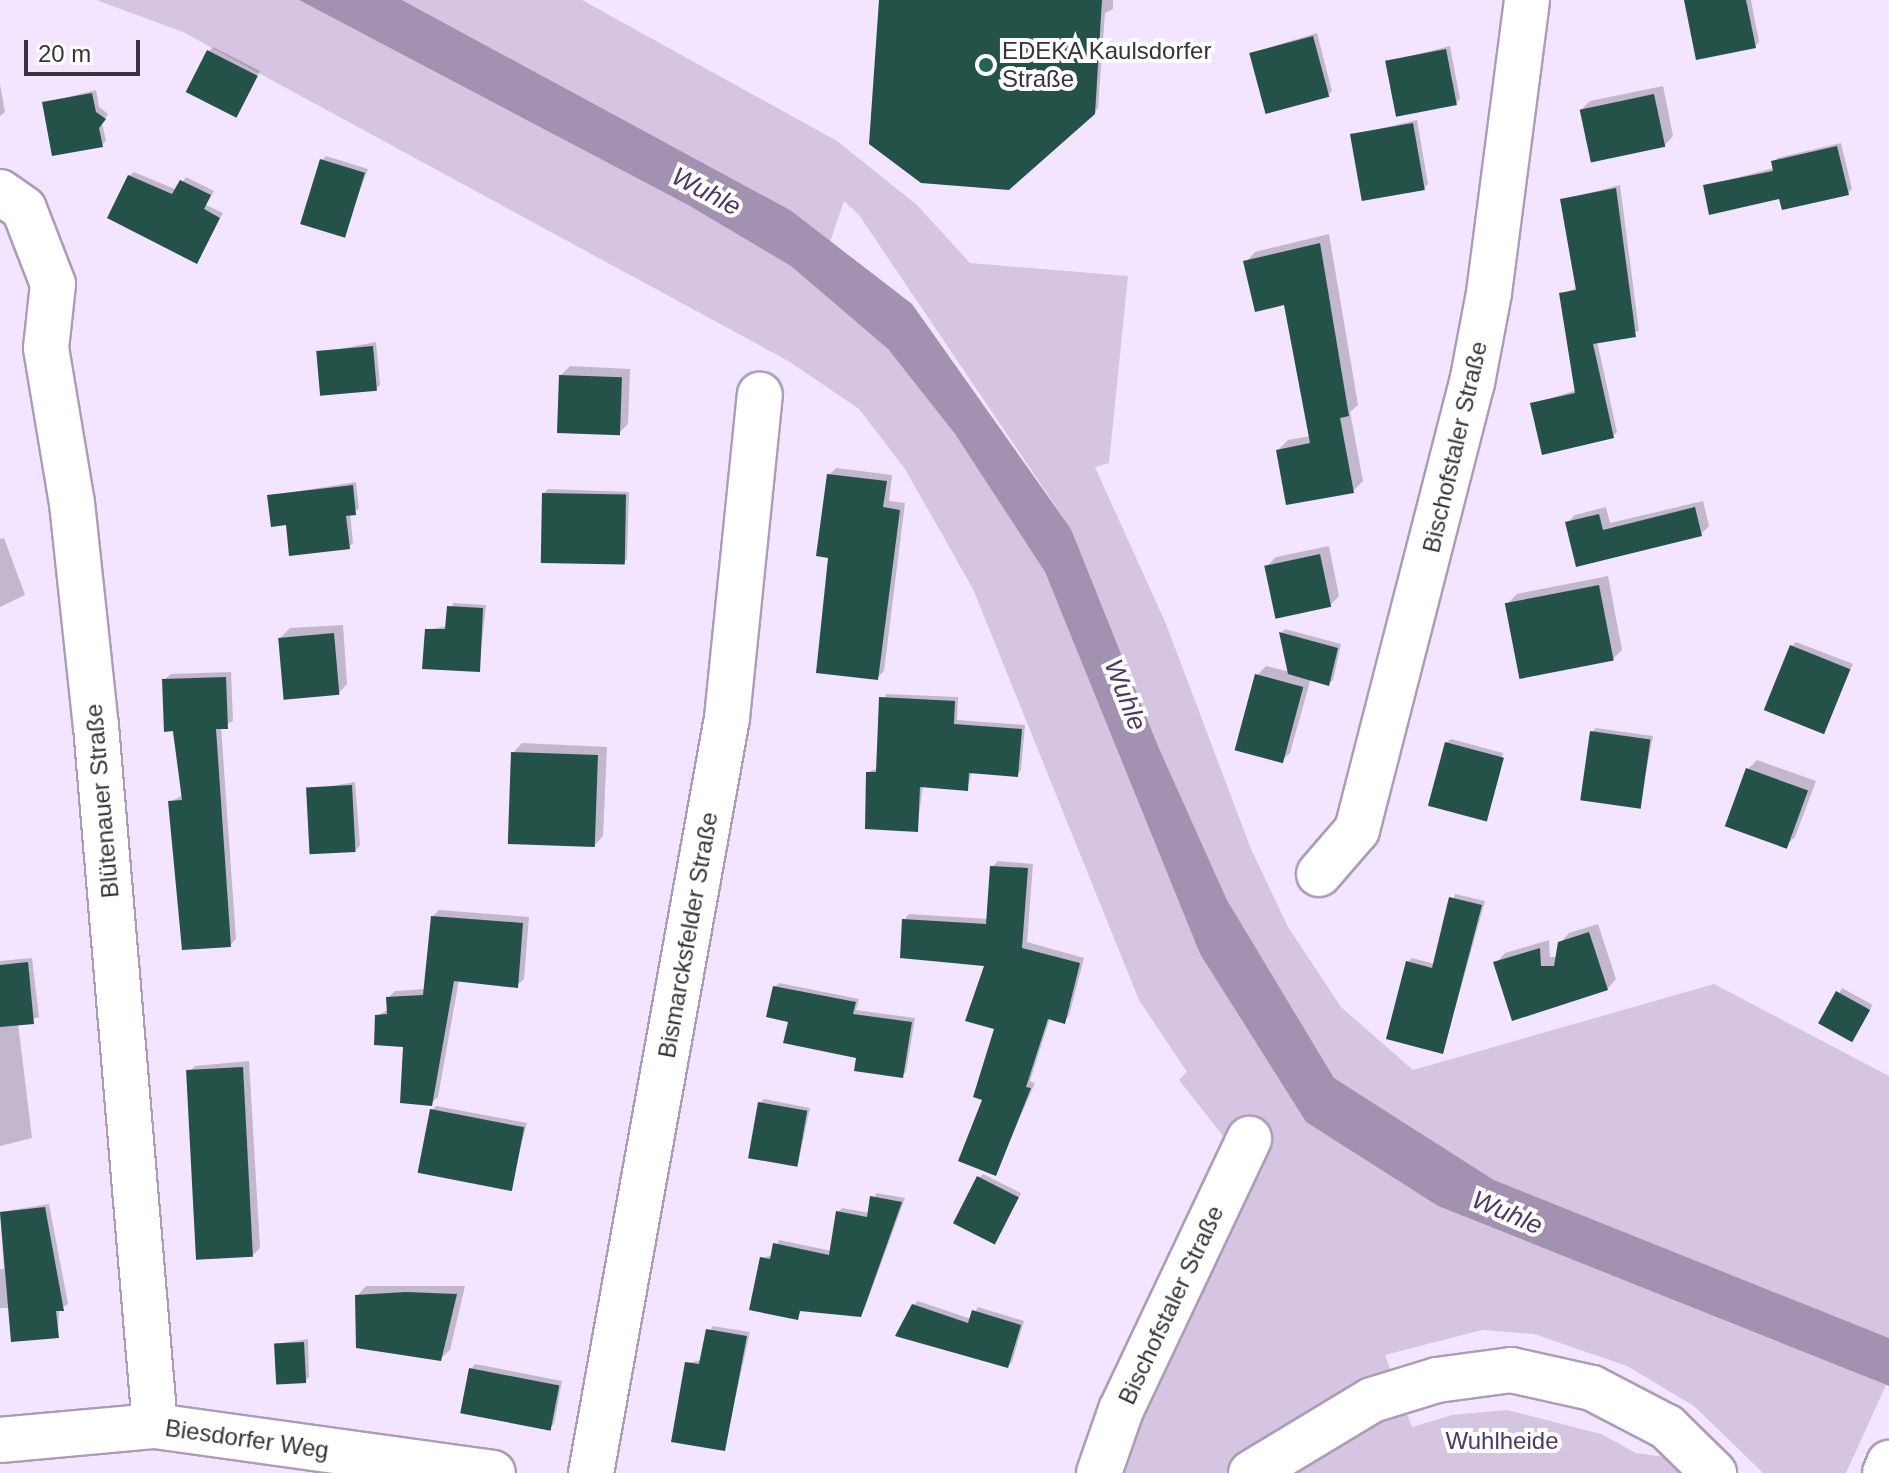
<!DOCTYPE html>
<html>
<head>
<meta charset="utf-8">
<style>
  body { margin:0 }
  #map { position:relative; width:1889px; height:1473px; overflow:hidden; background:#f3e5ff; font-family:Arial,sans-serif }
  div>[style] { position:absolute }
  .green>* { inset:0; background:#d5c5e2 }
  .water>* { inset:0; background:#a391b2 }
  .shadow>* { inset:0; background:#0003; transform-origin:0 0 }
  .building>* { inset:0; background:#255248; transform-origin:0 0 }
  .roads { filter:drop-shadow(2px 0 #ab9db6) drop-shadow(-2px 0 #ab9db6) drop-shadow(0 2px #ab9db6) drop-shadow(0 -2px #ab9db6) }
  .minor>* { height:44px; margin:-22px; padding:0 22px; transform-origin:22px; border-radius:22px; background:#fff }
  .dots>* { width:22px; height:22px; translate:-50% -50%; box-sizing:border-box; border:4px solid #fff; border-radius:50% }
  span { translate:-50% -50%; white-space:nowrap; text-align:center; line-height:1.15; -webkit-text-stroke:8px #fff; paint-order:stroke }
  .poi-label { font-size:24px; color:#37323b }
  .left { translate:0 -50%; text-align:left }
  .street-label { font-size:24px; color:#37323b }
  .park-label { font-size:24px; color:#513665 }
  .water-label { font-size:26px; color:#513664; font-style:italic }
  .scale { position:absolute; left:24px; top:40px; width:116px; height:36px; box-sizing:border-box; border:4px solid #37323b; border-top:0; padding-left:10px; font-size:24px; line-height:28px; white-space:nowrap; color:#37323b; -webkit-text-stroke:6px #fff; paint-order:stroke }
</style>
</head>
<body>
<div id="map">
  <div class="green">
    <i style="clip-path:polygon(96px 0,299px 0,688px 205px,791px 265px,790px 210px,402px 0,582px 0,837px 141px,917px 205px,970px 263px,1128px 276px,1109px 463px,1095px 467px,1166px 624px,1251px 849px,1288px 927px,1341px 1007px,1413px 1070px,1714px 984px,1889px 1076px,1889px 1338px,1494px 1180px,1334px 1078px,1227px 900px,1158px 746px,1071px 529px,859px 215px,844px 201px,815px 286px,888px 349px,955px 434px,1045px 572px,1200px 954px,1306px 1122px,1438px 1206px,1886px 1385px,1846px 1473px,1763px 1473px,1694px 1406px,1627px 1366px,1534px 1334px,1482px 1330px,1385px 1355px,1412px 1427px,1452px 1415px,1507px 1410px,1601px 1434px,1636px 1453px,1665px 1457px,1681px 1473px,1108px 1473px,1223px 1136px,1179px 1080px,1187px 1072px,1139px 1000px,973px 589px,905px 469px,859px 409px,790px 362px,183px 32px)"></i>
  </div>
  <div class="water">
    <i style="clip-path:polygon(299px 0,402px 0,790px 210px,912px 304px,1071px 529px,1158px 746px,1227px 900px,1334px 1078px,1494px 1180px,1889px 1338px,1889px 1386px,1438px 1206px,1306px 1122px,1200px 954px,1045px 572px,955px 434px,888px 349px,791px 266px,688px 205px)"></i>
  </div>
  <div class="shadow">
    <i style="clip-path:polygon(881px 0,1113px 0,1113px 9px,1105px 13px,1098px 108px,1094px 113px)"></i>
    <i style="clip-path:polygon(1685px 0,1751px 0,1759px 42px,1755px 46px)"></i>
    <i style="clip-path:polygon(1317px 33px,1332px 91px,1328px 95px,1251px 53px)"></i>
    <i style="clip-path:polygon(1450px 46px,1460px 99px,1456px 103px,1387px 62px)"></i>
    <i style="clip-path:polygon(213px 47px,260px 71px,238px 110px,209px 51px)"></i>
    <i style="clip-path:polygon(0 84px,5px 112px,0 116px)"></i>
    <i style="clip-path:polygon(1663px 86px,1673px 136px,1664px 146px,1581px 110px,1590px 101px)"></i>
    <i style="clip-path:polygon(96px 90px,99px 107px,108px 114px,102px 123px,106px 141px,102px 145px,44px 103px)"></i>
    <i style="clip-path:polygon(1417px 120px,1428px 184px,1424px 189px,1353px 135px)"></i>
    <i style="clip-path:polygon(1841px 143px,1852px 189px,1848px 193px,1781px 197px,1705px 186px,1774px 168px,1777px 158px)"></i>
    <i style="clip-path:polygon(326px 156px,368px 169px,343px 236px,322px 160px)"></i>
    <i style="clip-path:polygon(134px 172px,177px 190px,186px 177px,214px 191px,206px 205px,223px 213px,196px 261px,129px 176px)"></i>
    <i style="clip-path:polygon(1620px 185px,1639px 331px,1597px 341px,1617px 432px,1613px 436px,1532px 404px,1577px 390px,1561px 294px,1577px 288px,1562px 200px)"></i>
    <i style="clip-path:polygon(1329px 234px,1358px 405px,1350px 412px,1363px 481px,1353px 491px,1278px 450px,1288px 440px,1311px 436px,1286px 303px,1246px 262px,1255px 252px)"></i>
    <i style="clip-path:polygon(376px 342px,380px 385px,376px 389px,319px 353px)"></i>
    <i style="clip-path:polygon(570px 366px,630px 369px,628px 424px,618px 434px,560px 376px)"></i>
    <i style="clip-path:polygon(836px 468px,892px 475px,889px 501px,905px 503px,884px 671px,878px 677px,830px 556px,829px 475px)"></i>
    <i style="clip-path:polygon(356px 482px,359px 509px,350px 513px,353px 543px,349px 547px,288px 523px,269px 496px)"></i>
    <i style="clip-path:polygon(548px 489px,629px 492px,627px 559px,622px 564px,544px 493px)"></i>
    <i style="clip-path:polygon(1703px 501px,1709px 526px,1701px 534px,1578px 565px,1567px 523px,1575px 515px,1606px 507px,1610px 523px)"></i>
    <i style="clip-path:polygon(4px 538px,25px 595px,0 607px,0 539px)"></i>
    <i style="clip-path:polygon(1329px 546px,1339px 596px,1330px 605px,1267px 566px,1276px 557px)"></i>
    <i style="clip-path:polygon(1608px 576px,1622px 650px,1613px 659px,1507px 604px,1517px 594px)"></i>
    <i style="clip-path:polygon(453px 603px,486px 605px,479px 670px,427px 630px,447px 626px)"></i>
    <i style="clip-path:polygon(343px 625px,347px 684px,338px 694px,280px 638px,290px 628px)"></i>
    <i style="clip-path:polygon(1285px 629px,1341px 644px,1333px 680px,1329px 684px,1311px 678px,1290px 753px,1280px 762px,1257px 675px,1266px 666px,1290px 672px,1281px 633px)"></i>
    <i style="clip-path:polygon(1796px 642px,1853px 664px,1824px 731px,1792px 646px)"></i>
    <i style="clip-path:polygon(231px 672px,233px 721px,221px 727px,236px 939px,230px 945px,170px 802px,183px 795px,164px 680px,171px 674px)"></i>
    <i style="clip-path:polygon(886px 694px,958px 697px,957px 720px,1025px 725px,1021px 770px,1017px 775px,972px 772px,967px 789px,923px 785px,917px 830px,868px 772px,878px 768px)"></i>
    <i style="clip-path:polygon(1596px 728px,1653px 736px,1639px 807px,1592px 732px)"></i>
    <i style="clip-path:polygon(1451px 739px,1503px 753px,1485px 817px,1446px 743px)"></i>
    <i style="clip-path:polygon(522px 743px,607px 747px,603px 836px,594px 846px,513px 753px)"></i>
    <i style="clip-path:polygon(1757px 760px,1816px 781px,1795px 837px,1785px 847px,1748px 769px)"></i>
    <i style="clip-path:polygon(355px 782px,360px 845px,356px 850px,308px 790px)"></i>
    <i style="clip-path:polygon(998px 861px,1033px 864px,1027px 942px,1084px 958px,1069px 1016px,1064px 1021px,1050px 1018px,1030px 1081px,1035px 1083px,995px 1174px,984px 1099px,997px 1027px,987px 964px,904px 920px,909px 914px,988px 919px,992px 867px)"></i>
    <i style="clip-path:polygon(1455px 894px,1485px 901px,1443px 1052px,1408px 962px,1412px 958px,1435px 964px)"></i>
    <i style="clip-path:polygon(439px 910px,529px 917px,524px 979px,517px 985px,459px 980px,438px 1097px,431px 1103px,405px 1045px,377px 1016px,389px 1009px,388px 998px,395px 991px,425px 989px,432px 917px)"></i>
    <i style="clip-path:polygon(1598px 924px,1616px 979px,1607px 989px,1496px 963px,1505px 953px,1549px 940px,1550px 957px,1558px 957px,1560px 943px,1569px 933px)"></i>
    <i style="clip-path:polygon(32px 958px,39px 1017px,18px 1023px,32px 1138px,0 1146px,0 961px)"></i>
    <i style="clip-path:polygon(779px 983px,859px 999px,856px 1010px,915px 1018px,906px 1072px,902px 1076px,790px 1020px,775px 987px)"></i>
    <i style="left:1842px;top:988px;width:35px;height:41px;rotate:29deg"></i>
    <i style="clip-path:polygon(249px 1061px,260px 1248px,253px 1255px,188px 1073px,195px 1066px)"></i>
    <i style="clip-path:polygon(764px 1099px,810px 1108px,798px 1164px,760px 1103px)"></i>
    <i style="clip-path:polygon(436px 1106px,527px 1123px,510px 1188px,432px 1110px)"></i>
    <i style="clip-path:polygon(983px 1174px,1021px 1193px,995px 1242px,979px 1178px)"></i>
    <i style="clip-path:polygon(876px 1193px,905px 1198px,864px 1310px,860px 1315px,802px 1309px,797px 1317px,761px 1258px,773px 1255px,779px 1240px,832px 1251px,838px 1212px,842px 1208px,870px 1213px)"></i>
    <i style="clip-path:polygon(49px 1204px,68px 1304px,59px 1309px,58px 1336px,9px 1308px,0 1308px,0 1269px,4px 1269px,0 1212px)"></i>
    <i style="clip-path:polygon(366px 1286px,465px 1286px,450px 1350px,440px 1359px,357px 1296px)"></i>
    <i style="clip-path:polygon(918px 1301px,971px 1319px,978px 1307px,1024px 1321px,1012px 1362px,1008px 1366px,914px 1305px)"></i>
    <i style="clip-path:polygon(712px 1326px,750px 1332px,724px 1449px,687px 1363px,702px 1360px)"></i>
    <i style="clip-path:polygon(308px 1339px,309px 1377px,305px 1381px,276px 1344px)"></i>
    <i style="clip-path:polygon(475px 1364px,562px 1381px,554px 1424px,550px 1428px,471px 1369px)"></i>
  </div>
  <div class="building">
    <i style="clip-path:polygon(879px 0,1102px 0,1095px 114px,1009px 190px,921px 183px,869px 144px)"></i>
    <i style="clip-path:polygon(1684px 0,1746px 0,1756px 48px,1696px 60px)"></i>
    <i style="left:1313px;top:36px;width:63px;height:66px;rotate:75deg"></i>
    <i style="left:1446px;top:49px;width:57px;height:62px;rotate:79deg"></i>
    <i style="left:207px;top:50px;width:57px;height:47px;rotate:27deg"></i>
    <i style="clip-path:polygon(92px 93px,96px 112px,106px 119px,99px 128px,103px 147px,52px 156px,42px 102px)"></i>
    <i style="left:1654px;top:94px;width:54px;height:76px;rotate:78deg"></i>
    <i style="left:1413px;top:123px;width:68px;height:64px;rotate:80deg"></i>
    <i style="clip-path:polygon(1837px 146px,1849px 195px,1782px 210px,1779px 199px,1709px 215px,1703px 185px,1773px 171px,1771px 161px)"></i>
    <i style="left:320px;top:159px;width:47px;height:68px;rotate:17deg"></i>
    <i style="clip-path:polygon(128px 175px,172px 194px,180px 180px,211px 195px,204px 209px,220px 218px,197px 264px,107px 218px)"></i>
    <i style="clip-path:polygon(1616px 188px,1636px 337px,1593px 344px,1614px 438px,1542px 455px,1530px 403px,1575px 393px,1559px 293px,1576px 290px,1560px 199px)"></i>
    <i style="clip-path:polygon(1320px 243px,1349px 416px,1340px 418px,1354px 493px,1286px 505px,1276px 450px,1310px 443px,1284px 305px,1255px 312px,1243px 261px)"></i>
    <i style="left:373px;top:346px;width:45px;height:57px;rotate:85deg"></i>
    <i style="left:559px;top:375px;width:63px;height:58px;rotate:2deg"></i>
    <i style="clip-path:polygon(827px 474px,887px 481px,883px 507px,900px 510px,878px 680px,816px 673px,828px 558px,816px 556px)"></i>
    <i style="clip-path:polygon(353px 485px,356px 515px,346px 516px,350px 549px,289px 556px,286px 525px,271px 527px,267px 495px)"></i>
    <i style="left:542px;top:493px;width:84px;height:70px;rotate:1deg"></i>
    <i style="clip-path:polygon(1695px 507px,1702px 536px,1576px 567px,1565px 522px,1599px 514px,1603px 530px)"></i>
    <i style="left:1320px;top:554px;width:54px;height:57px;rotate:78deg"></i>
    <i style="left:1599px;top:585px;width:77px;height:96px;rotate:79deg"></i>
    <i style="clip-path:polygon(447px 606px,483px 608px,480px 672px,422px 669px,425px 629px,445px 629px)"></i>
    <i style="clip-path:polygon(1279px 632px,1338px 648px,1329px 686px,1288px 674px)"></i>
    <i style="left:334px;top:633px;width:62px;height:56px;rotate:85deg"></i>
    <i style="left:1790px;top:645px;width:65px;height:70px;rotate:22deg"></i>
    <i style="left:1255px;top:674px;width:50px;height:79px;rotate:15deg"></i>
    <i style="clip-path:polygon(226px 677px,228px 729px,216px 729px,231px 947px,182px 950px,168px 801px,182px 800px,173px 731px,164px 732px,162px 679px)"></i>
    <i style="clip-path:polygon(879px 697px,955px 701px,954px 724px,1022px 729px,1018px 777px,969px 773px,968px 791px,920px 787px,918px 832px,865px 829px,866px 772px,876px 772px)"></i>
    <i style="left:1590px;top:731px;width:61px;height:70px;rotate:8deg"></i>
    <i style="left:1445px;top:742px;width:61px;height:66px;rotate:15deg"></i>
    <i style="left:511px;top:752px;width:87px;height:92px;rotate:2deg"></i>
    <i style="left:1746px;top:768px;width:66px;height:62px;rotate:20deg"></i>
    <i style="left:352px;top:785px;width:67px;height:46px;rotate:87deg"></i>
    <i style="clip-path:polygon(990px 866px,1028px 868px,1022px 948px,1080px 963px,1065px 1024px,1048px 1019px,1026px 1087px,1031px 1088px,996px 1176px,958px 1161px,982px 1100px,973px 1097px,994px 1029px,965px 1021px,984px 966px,900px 958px,902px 919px,986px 924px)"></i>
    <i style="clip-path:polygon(1449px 897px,1482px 905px,1443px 1054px,1386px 1039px,1406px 961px,1432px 968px)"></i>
    <i style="clip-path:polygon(431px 916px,523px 923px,518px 988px,454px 981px,432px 1106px,400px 1103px,403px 1047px,374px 1045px,375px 1015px,387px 1014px,386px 997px,423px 995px)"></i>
    <i style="clip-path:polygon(1589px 932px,1608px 990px,1512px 1021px,1493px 962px,1540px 948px,1541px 966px,1554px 966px,1558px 942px)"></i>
    <i style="clip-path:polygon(28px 962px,34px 1024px,0 1027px,0 965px)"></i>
    <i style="clip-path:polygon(773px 986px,856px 1002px,853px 1014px,912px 1022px,903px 1078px,854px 1071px,856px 1058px,783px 1043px,788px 1022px,766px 1017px)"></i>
    <i style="left:1836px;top:991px;width:39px;height:37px;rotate:29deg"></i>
    <i style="left:243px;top:1067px;width:190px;height:57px;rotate:87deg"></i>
    <i style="left:758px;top:1102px;width:50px;height:57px;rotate:10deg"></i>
    <i style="left:430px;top:1109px;width:96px;height:65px;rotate:11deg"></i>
    <i style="left:977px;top:1176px;width:47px;height:53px;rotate:27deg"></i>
    <i style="clip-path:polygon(870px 1196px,902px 1202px,861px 1317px,800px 1311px,798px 1320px,749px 1310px,760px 1257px,770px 1259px,773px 1243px,829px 1255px,836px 1211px,867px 1217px)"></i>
    <i style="clip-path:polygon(45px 1207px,64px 1311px,56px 1311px,59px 1338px,11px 1342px,0 1212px)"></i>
    <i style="clip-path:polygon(406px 1292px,457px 1294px,441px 1361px,356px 1348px,355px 1295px)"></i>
    <i style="clip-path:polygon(912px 1304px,968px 1323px,972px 1310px,1021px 1325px,1008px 1368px,895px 1336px)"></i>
    <i style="clip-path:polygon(706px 1329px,747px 1336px,725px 1451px,671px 1442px,685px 1362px,699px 1364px)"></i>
    <i style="left:304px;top:1342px;width:41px;height:30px;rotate:87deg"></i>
    <i style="left:469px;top:1368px;width:92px;height:46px;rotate:11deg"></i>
  </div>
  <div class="roads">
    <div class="minor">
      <i style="left:0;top:192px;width:29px;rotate:35deg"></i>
      <i style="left:24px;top:209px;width:80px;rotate:68.9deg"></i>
      <i style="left:53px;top:284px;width:64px;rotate:96.2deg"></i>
      <i style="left:46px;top:348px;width:157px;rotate:80.5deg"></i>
      <i style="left:72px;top:503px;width:224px;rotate:83.9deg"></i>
      <i style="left:96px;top:726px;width:702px;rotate:85.18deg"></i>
      <i style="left:1319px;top:874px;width:58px;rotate:-49.2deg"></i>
      <i style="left:1357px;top:830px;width:462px;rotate:-75.6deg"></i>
      <i style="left:1472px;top:383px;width:92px;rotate:-79.3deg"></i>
      <i style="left:1489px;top:293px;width:295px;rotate:-82.6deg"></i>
      <i style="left:0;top:1440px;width:156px;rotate:-5.2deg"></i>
      <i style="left:155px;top:1426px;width:341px;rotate:7.9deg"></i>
      <i style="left:591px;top:1473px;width:767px;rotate:-79.79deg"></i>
      <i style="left:727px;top:718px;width:325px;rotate:-84.2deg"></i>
      <i style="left:1099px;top:1473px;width:67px;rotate:-70.8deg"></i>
      <i style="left:1121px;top:1410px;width:300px;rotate:-64.7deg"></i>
      <i style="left:1251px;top:1473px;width:141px;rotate:-31.1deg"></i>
      <i style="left:1372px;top:1400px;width:68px;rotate:-17.1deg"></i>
      <i style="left:1437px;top:1380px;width:75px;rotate:-7.7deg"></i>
      <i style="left:1511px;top:1370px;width:83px;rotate:12.5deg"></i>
      <i style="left:1592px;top:1388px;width:85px;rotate:27.5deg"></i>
      <i style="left:1667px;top:1427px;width:66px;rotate:44.4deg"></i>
      <i style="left:1885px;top:1473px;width:11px;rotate:-68deg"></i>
    </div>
  </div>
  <div class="dots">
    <i style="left:986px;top:65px;background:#206557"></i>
  </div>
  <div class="poi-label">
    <span class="left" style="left:1002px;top:65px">EDEKA Kaulsdorfer<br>Straße</span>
  </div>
  <div class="street-label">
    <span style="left:1455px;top:447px;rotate:-77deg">Bischofstaler Straße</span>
    <span style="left:102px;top:801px;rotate:-95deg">Blütenauer Straße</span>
    <span style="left:688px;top:935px;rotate:-80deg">Bismarcksfelder Straße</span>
    <span style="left:1171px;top:1305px;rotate:-65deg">Bischofstaler Straße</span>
    <span style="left:247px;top:1439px;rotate:8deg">Biesdorfer Weg</span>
  </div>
  <div class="park-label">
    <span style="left:1502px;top:1441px">Wuhlheide</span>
  </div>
  <div class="water-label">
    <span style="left:706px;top:192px;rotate:28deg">Wuhle</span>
    <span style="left:1125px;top:695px;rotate:69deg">Wuhle</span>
    <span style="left:1507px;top:1213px;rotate:23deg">Wuhle</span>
  </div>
  <div class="scale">20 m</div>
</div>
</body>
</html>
